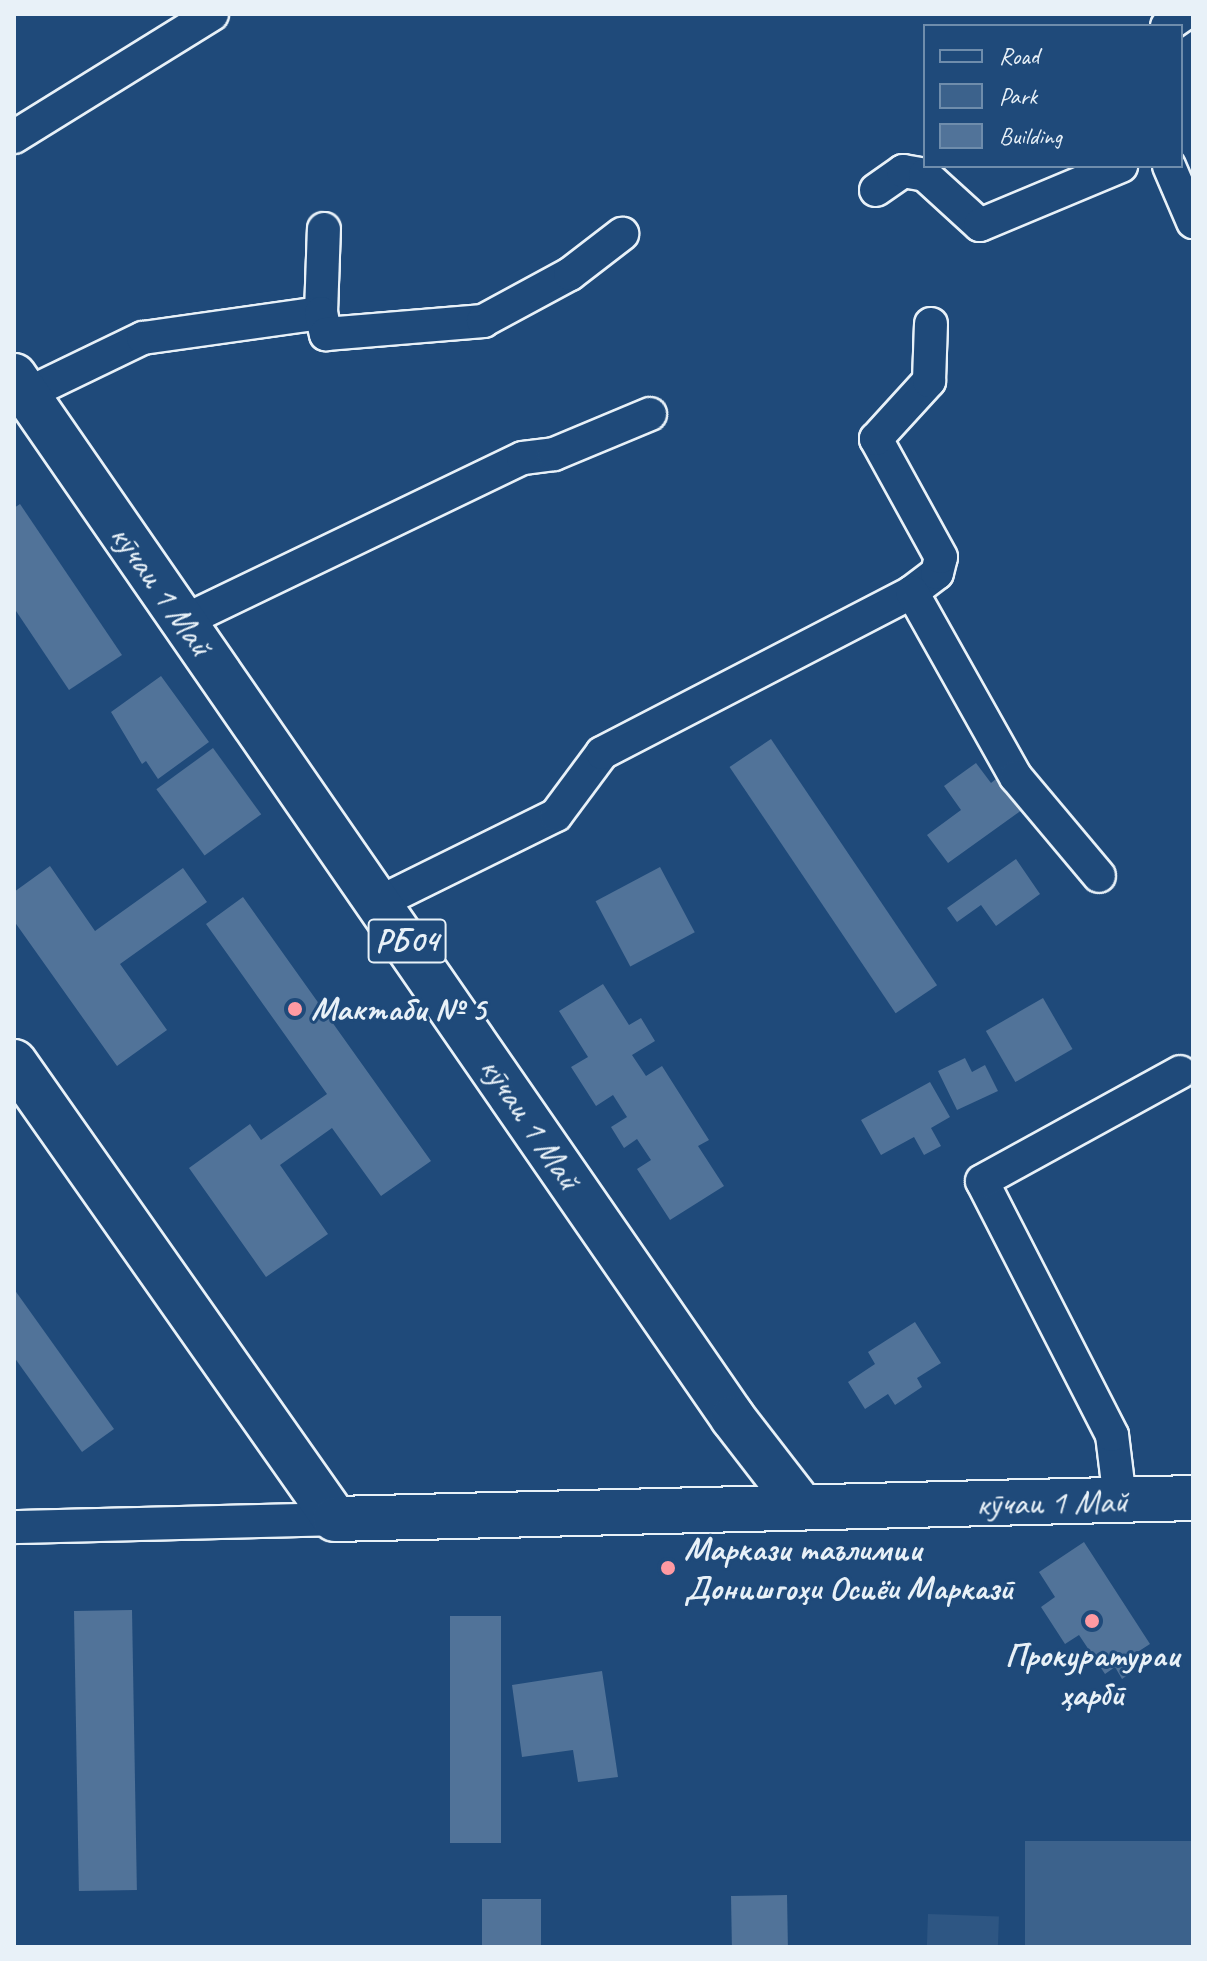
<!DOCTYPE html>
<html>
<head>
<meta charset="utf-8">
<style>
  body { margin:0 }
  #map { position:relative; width:1207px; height:1961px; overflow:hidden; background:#1f4a7a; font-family:Caveat,sans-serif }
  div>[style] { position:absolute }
  .built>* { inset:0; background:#2e5683; transform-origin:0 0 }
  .green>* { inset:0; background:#3c628c; transform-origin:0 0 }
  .building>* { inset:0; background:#517399; transform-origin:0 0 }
  .roads { filter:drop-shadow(2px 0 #e8f1f8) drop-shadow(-2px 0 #e8f1f8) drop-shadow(0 2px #e8f1f8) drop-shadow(0 -2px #e8f1f8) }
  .street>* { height:32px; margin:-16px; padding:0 16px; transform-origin:16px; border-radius:16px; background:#1f4a7a }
  .primary>* { height:44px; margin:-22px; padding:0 22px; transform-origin:22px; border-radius:22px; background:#1f4a7a }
  .dots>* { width:22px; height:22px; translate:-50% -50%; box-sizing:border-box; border:4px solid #1f4a7a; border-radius:50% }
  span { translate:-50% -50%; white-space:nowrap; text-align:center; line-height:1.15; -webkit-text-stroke:6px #1f4a7a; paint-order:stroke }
  .shield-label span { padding:2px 6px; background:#1f4a7a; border:2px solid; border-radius:6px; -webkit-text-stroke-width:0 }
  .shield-label { font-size:32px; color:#e8f1f8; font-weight:700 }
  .street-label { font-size:34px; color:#e8f1f8 }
  .poi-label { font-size:34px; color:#e8f1f8; font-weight:700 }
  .left { translate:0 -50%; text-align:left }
  .frame { position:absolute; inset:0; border:16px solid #e8f1f8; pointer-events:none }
  .legend { position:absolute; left:923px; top:24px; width:260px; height:144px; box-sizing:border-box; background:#1f4a7a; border:2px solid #6f8dac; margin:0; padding:10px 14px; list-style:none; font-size:24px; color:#e8f1f8 }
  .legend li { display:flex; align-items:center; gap:16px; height:40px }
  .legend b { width:40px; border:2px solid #6f8dac }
</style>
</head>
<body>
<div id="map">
  <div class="built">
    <i style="left:928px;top:1914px;width:71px;height:33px;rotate:2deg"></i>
  </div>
  <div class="green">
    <i style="left:1025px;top:1841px;width:168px;height:106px"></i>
  </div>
  <div class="building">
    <i style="clip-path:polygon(20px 504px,122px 655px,69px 690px,14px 608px,14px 508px)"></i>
    <i style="clip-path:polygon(161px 676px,209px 742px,158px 779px,146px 761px,142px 764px,111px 712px)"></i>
    <i style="left:771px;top:739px;width:297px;height:50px;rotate:56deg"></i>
    <i style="left:213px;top:748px;width:82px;height:70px;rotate:54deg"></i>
    <i style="clip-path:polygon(976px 763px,991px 783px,1002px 774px,1026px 807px,948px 863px,927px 835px,961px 810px,944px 786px)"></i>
    <i style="clip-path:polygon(1016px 859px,1040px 894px,996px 926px,981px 905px,957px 922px,947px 908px)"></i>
    <i style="clip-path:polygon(50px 866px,95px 931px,183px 868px,207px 902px,120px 964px,167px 1030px,117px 1066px,14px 921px,14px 892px)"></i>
    <i style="left:660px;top:867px;width:74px;height:73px;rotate:62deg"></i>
    <i style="clip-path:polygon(243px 897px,431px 1161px,381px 1196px,332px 1128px,280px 1165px,328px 1234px,266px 1277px,189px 1168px,250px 1124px,261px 1140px,327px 1094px,206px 924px)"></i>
    <i style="clip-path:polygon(603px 984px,629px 1025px,641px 1018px,655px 1041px,632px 1055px,646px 1076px,662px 1066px,709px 1140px,698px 1146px,724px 1186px,670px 1220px,637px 1169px,651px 1160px,637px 1139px,624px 1148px,611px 1127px,627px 1117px,613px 1095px,596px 1106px,571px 1067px,588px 1057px,559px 1011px)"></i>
    <i style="left:1043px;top:998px;width:59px;height:66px;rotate:60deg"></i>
    <i style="clip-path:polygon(965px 1058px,972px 1072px,985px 1065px,998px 1091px,957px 1110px,938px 1071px)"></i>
    <i style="clip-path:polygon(930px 1082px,950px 1117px,931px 1128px,941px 1146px,924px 1155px,914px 1137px,881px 1155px,861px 1120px)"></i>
    <i style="clip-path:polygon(14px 1289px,114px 1429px,82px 1452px,14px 1357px)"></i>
    <i style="clip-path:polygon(915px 1322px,941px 1363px,917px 1378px,922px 1387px,895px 1405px,888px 1394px,865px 1409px,848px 1382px,875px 1364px,868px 1352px)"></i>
    <i style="clip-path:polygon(1084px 1542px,1150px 1644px,1136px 1653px,1144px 1664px,1122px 1679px,1115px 1667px,1105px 1674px,1079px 1635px,1065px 1644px,1041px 1607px,1055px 1597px,1039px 1572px)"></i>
    <i style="left:132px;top:1610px;width:280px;height:58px;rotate:89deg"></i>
    <i style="left:450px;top:1616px;width:51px;height:227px"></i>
    <i style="clip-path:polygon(602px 1671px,618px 1777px,578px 1782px,573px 1750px,522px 1757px,512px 1685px)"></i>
    <i style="left:787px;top:1895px;width:52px;height:56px;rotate:89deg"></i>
    <i style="left:541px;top:1899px;width:48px;height:59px;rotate:90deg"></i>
  </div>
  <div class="roads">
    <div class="street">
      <i style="left:1167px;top:26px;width:21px;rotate:-35deg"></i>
      <i style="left:14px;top:137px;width:233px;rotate:-31.8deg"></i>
      <i style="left:1169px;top:166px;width:61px;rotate:66.8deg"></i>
      <i style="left:876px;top:190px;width:33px;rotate:-35deg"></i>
      <i style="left:903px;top:171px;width:22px;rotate:10deg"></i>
      <i style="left:925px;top:175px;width:74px;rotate:42.3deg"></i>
      <i style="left:980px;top:225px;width:153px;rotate:-22.7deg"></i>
      <i style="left:321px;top:313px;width:84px;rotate:-88deg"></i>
      <i style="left:27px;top:394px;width:129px;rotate:-25.8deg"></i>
      <i style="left:143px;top:338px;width:180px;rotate:-8deg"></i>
      <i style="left:321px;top:313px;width:22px;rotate:77deg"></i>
      <i style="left:326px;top:334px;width:158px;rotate:-4.7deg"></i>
      <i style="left:483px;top:321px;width:99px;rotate:-28.4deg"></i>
      <i style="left:570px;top:274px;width:66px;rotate:-37.6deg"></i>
      <i style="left:912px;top:592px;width:31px;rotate:-37deg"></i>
      <i style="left:937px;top:573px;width:16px;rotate:-76deg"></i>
      <i style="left:941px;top:557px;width:135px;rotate:-118.8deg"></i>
      <i style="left:876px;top:439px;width:79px;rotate:-47.6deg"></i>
      <i style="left:929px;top:381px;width:57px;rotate:-88deg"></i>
      <i style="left:184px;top:621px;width:376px;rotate:-25.7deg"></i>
      <i style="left:523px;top:458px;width:31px;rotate:-7deg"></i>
      <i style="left:554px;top:454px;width:104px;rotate:-22.6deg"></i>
      <i style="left:380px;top:902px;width:196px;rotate:-26.3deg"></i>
      <i style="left:556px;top:815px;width:77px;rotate:-53.4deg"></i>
      <i style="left:602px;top:753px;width:349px;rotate:-27.4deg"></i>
      <i style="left:912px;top:592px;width:212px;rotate:60.7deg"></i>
      <i style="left:1016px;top:777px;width:129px;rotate:50deg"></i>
      <i style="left:1120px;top:1500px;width:65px;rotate:-97deg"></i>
      <i style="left:1112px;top:1435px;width:285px;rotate:-117.1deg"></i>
      <i style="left:982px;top:1181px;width:226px;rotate:-28.8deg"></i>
      <i style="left:14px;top:1527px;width:321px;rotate:-1.4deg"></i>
    </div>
    <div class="primary">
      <i style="left:14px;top:376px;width:1266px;rotate:55.39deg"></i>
      <i style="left:733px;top:1418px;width:111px;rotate:52.3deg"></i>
      <i style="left:14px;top:1062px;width:558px;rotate:54.92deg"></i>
      <i style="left:335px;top:1519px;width:858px;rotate:-1.4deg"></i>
    </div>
  </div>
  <div class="dots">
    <i style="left:295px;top:1009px;background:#ff9aa2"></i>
    <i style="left:668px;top:1568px;background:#ff9aa2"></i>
    <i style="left:1092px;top:1621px;background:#ff9aa2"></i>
  </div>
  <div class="shield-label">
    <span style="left:407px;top:941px">РБ04</span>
  </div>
  <div class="street-label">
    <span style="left:162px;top:590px;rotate:55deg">кӯчаи 1 Май</span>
    <span style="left:531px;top:1123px;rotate:56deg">кӯчаи 1 Май</span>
    <span style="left:1052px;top:1502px;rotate:-1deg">кӯчаи 1 Май</span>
  </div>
  <div class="poi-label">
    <span class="left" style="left:311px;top:1009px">Мактаби № 5</span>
    <span class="left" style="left:684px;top:1568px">Маркази таълимии<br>Донишгоҳи Осиёи Марказӣ</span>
    <span style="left:1092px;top:1674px">Прокуратураи<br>ҳарбӣ</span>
  </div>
  <div class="frame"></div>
  <ul class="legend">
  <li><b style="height:10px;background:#1f4a7a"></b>Road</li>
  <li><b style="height:22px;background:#3c628c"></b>Park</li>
  <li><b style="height:22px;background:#517399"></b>Building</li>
  </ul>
</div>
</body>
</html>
